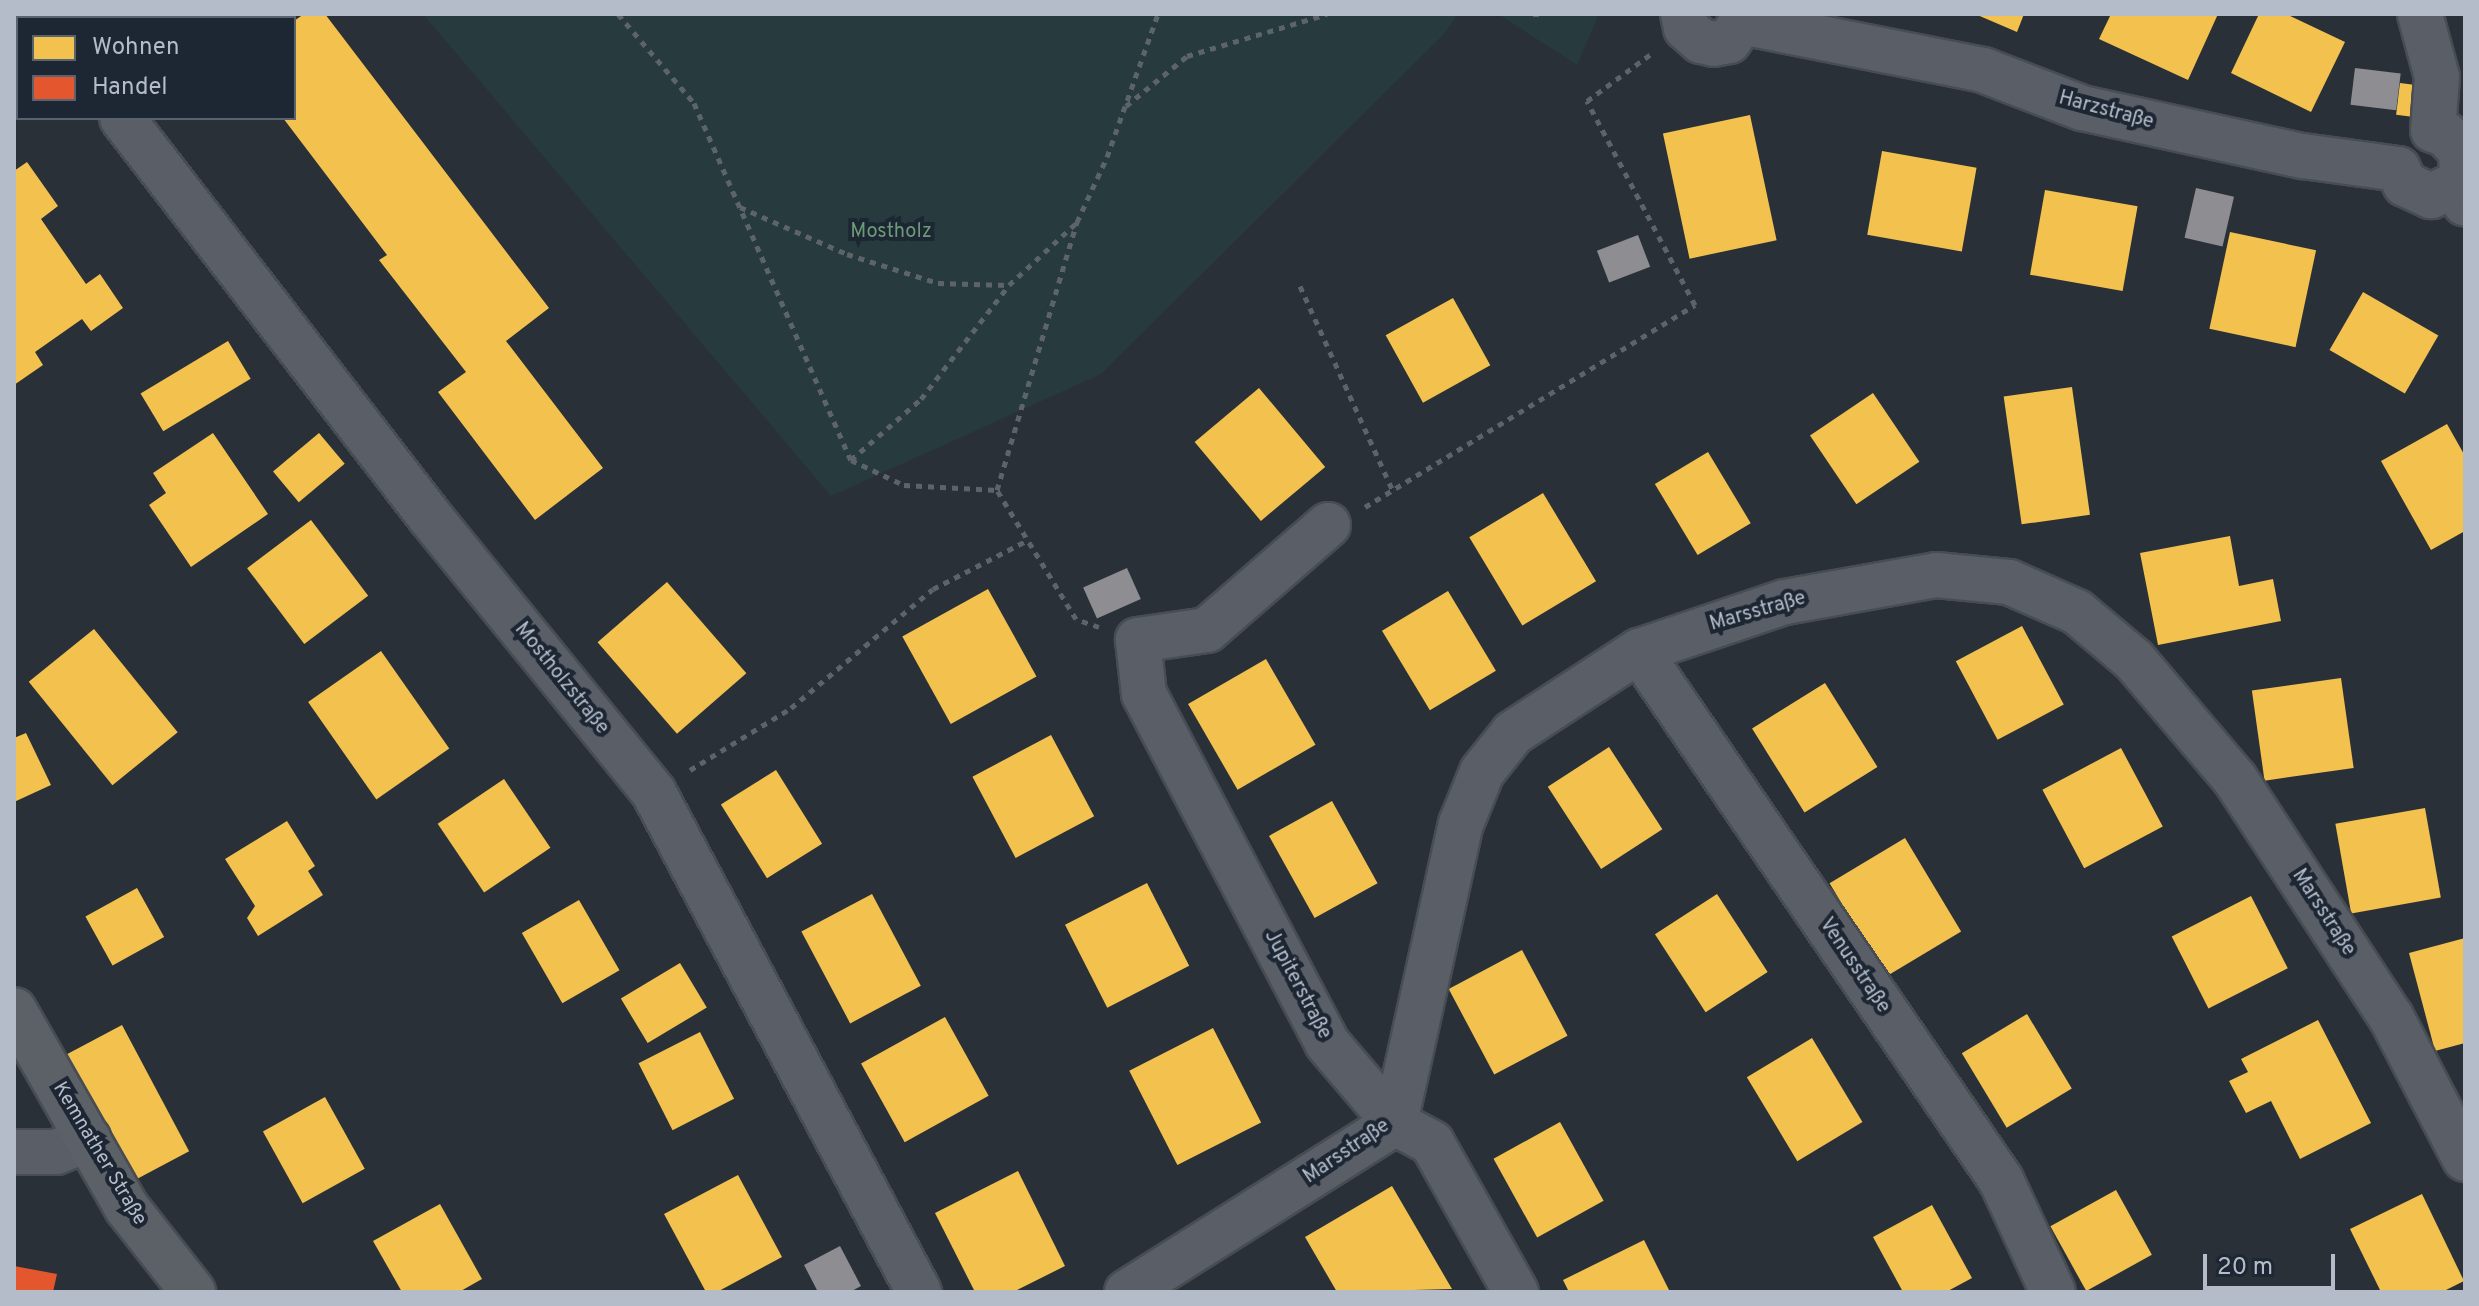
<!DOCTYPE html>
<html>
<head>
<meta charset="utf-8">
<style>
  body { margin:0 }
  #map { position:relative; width:2479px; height:1306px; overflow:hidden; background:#2a3038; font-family:Overpass,sans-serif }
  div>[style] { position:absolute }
  .green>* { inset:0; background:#273a3e }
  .homes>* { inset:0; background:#f2c14e; transform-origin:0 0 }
  .shops>* { inset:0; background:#e4572e }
  .industry>* { inset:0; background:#8d8d92; transform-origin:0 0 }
  .path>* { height:5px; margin-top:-2.5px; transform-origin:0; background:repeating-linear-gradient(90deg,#5d636a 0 6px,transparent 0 12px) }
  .roads { filter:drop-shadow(2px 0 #484c53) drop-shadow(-2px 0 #484c53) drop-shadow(0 2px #484c53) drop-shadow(0 -2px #484c53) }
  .minor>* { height:44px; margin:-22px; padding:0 22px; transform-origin:22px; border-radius:22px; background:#5a5e66 }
  .major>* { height:44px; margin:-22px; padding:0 22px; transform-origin:22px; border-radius:22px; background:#5c6168 }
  span { translate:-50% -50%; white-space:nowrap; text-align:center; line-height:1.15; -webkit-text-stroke:8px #1d2633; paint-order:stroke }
  .street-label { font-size:20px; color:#b4bcc9 }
  .park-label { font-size:20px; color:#6b9a76 }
  .frame { position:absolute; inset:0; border:16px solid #b4bcc9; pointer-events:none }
  .legend { position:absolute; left:16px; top:16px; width:280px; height:104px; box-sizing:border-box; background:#1d2633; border:2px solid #59626f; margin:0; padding:10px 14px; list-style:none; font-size:24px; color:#b4bcc9 }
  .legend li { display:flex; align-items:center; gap:16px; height:40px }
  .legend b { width:40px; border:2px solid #59626f }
  .scale { position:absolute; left:2203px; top:1254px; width:132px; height:36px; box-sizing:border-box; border:4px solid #b4bcc9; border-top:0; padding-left:10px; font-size:24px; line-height:28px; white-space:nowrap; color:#b4bcc9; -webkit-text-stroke:6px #1d2633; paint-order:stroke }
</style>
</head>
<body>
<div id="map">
  <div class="green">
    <i style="clip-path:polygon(423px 14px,1458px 14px,1444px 34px,1101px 374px,831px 496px)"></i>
    <i style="clip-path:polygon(1498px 14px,1599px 14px,1577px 65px)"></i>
  </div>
  <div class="homes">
    <i style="clip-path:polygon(92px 14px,154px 14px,149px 18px)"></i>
    <i style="clip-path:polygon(304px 14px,325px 14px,549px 308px,506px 341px,603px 468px,535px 520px,438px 392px,466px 372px,379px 260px,387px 255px,283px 118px,294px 118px,294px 21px)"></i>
    <i style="clip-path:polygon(1975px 14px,2024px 14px,2017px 32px)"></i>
    <i style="clip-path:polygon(2111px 14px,2218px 14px,2188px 80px,2099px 39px)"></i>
    <i style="clip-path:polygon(2259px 14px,2286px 14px,2345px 42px,2311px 112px,2231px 73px)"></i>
    <i style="left:2400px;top:83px;width:24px;height:32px;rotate:7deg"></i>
    <i style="left:1750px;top:115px;width:128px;height:89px;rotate:78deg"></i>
    <i style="left:1882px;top:151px;width:96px;height:85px;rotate:10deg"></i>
    <i style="clip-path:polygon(27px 162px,58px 206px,41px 219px,86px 284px,100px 274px,123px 308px,91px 331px,82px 319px,35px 352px,43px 365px,14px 385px,14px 171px)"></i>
    <i style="left:2045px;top:190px;width:94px;height:86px;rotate:10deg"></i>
    <i style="left:2230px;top:232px;width:88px;height:99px;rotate:12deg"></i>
    <i style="left:2363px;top:292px;width:87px;height:67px;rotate:30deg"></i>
    <i style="left:1453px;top:298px;width:77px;height:77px;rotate:61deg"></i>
    <i style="left:228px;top:341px;width:44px;height:102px;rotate:59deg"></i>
    <i style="left:2072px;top:387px;width:129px;height:69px;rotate:82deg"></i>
    <i style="left:1259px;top:388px;width:103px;height:84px;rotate:50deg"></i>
    <i style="left:1873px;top:393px;width:83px;height:76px;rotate:56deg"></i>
    <i style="clip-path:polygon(2447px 424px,2465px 456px,2465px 531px,2431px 550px,2381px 461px)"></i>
    <i style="clip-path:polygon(213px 433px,268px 514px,191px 567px,149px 505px,166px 493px,153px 473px)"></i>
    <i style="left:319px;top:433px;width:40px;height:60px;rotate:50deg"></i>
    <i style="left:1708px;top:452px;width:83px;height:62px;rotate:59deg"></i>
    <i style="left:1543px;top:493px;width:103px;height:86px;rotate:59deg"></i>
    <i style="left:311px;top:520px;width:95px;height:80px;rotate:53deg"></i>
    <i style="clip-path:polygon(2230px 536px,2239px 586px,2273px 579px,2281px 621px,2158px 645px,2140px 553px)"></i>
    <i style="left:667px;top:582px;width:121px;height:92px;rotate:49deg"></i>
    <i style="left:988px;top:589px;width:100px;height:98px;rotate:61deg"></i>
    <i style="left:1448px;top:591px;width:93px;height:77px;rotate:59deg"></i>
    <i style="left:2022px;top:626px;width:89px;height:75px;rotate:62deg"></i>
    <i style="left:94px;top:629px;width:133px;height:84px;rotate:51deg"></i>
    <i style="left:381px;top:651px;width:119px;height:89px;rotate:55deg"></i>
    <i style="left:1266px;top:659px;width:99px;height:90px;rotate:60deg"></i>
    <i style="left:2341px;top:678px;width:91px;height:90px;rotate:82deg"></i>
    <i style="left:1825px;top:683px;width:99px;height:86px;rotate:58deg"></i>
    <i style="clip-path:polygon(26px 733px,51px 785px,14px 802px,14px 738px)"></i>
    <i style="left:1051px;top:735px;width:92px;height:89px;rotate:62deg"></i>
    <i style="left:1609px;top:747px;width:98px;height:73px;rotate:57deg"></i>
    <i style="left:2121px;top:748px;width:89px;height:89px;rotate:62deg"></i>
    <i style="left:776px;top:770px;width:87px;height:65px;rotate:58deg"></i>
    <i style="left:504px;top:779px;width:83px;height:80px;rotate:56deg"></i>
    <i style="left:1332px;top:801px;width:94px;height:72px;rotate:61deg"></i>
    <i style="left:2425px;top:808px;width:91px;height:91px;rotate:80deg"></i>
    <i style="clip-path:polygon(287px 821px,315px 866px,308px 871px,323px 895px,258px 936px,247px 918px,255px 906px,225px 859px)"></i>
    <i style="left:1905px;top:838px;width:109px;height:88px;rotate:59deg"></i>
    <i style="left:1147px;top:883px;width:93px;height:92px;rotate:63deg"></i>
    <i style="left:137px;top:888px;width:56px;height:59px;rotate:61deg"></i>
    <i style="left:872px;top:894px;width:104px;height:80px;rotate:62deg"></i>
    <i style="left:1717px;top:894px;width:93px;height:74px;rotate:57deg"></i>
    <i style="left:2251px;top:896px;width:81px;height:89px;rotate:63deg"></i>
    <i style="left:579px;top:900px;width:81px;height:66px;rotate:60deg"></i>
    <i style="clip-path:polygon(2465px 938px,2465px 1043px,2435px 1051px,2409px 953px)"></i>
    <i style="left:1522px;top:950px;width:97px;height:83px;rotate:62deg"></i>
    <i style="left:680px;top:963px;width:52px;height:69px;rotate:59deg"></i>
    <i style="left:2027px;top:1014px;width:87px;height:76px;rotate:59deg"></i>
    <i style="left:945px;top:1017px;width:90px;height:96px;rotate:61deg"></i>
    <i style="clip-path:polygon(2318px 1020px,2371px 1123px,2300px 1159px,2271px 1101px,2246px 1113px,2229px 1081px,2248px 1072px,2241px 1059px)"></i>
    <i style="left:122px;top:1025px;width:143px;height:64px;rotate:62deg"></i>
    <i style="left:1213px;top:1028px;width:106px;height:94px;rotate:63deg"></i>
    <i style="left:700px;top:1032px;width:75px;height:69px;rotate:63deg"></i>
    <i style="left:1812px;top:1038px;width:98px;height:76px;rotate:59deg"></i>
    <i style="left:325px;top:1097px;width:82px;height:71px;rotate:61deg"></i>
    <i style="left:1560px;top:1122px;width:90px;height:76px;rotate:61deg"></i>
    <i style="clip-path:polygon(1018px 1171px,1065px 1266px,1013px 1292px,975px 1292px,935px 1213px)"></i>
    <i style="clip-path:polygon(738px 1175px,782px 1257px,717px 1292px,706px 1292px,664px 1214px)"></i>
    <i style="clip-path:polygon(1392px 1186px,1452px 1289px,1337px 1292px,1305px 1237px)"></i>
    <i style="left:2116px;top:1190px;width:74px;height:75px;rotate:61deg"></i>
    <i style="clip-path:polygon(2422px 1194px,2464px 1281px,2442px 1292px,2381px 1292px,2350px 1229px)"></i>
    <i style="clip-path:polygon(440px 1204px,482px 1279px,459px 1292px,402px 1292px,373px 1241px)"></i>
    <i style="clip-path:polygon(1932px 1205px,1972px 1278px,1946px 1292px,1903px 1292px,1873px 1237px)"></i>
    <i style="clip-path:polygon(1644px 1240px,1670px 1292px,1569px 1292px,1563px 1280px)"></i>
  </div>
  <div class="shops">
    <i style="clip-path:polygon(14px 1266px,57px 1274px,53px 1292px,14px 1292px)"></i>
  </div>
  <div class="industry">
    <i style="left:2355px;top:68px;width:46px;height:37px;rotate:7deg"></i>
    <i style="left:2196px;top:188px;width:39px;height:51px;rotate:13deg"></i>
    <i style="left:1638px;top:235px;width:34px;height:44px;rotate:69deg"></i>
    <i style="left:1127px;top:568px;width:34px;height:48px;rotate:66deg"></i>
    <i style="clip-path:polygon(840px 1246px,861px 1286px,850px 1292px,818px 1292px,804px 1265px)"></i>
  </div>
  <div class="path">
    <i style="left:618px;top:14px;width:117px;rotate:49.5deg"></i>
    <i style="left:694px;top:103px;width:390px;rotate:66.3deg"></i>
    <i style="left:851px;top:460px;width:59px;rotate:25.3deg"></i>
    <i style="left:904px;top:485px;width:93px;rotate:3.1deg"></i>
    <i style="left:1533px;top:14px;width:6px"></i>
    <i style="left:1126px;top:106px;width:79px;rotate:-39.3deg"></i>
    <i style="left:1187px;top:56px;width:146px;rotate:-16.7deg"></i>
    <i style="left:740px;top:207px;width:117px;rotate:23.7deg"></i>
    <i style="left:847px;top:254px;width:96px;rotate:17.7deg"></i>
    <i style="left:938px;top:283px;width:70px;rotate:1.6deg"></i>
    <i style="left:1300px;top:286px;width:227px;rotate:65.6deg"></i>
    <i style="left:851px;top:460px;width:93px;rotate:-41.1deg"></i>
    <i style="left:921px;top:399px;width:144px;rotate:-52.3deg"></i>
    <i style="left:1009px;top:285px;width:90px;rotate:-42.7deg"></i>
    <i style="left:1365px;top:507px;width:387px;rotate:-31.5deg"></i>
    <i style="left:1695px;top:305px;width:231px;rotate:-117.9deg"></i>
    <i style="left:1587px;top:101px;width:81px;rotate:-36.4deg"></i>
    <i style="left:1099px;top:627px;width:24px;rotate:-161deg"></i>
    <i style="left:1076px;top:619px;width:151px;rotate:-121.5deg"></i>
    <i style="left:997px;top:490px;width:280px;rotate:-73.4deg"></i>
    <i style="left:1077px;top:222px;width:72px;rotate:-65.2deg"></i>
    <i style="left:1107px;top:157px;width:152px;rotate:-70.4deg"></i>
    <i style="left:690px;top:770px;width:119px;rotate:-31.5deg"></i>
    <i style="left:791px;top:708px;width:185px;rotate:-40deg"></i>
    <i style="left:933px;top:589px;width:107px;rotate:-27.3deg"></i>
  </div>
  <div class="roads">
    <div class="minor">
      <i style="left:41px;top:14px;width:5px;rotate:53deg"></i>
      <i style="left:1683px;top:14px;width:14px;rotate:78deg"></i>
      <i style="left:1686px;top:28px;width:20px;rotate:41deg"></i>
      <i style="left:1701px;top:41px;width:13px;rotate:13deg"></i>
      <i style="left:1714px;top:44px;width:15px;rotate:-11deg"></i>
      <i style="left:1729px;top:41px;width:32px;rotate:-56deg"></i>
      <i style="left:2420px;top:14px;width:65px;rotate:74.9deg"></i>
      <i style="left:2437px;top:77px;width:53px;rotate:94.3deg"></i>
      <i style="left:2433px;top:130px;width:13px;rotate:18deg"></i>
      <i style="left:2445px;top:134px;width:23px;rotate:47deg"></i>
      <i style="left:2461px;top:151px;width:24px;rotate:88deg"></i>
      <i style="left:2462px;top:175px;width:12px;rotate:125deg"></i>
      <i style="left:2455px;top:185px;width:21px;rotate:62deg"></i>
      <i style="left:1746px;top:23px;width:242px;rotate:11.2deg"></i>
      <i style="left:1983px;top:70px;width:106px;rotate:21deg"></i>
      <i style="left:2082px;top:108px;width:226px;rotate:12.3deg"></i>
      <i style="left:2303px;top:156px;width:96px;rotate:7.8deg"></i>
      <i style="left:2398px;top:169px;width:17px;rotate:65deg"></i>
      <i style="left:2405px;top:184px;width:29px;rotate:25deg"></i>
      <i style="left:2431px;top:196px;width:26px;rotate:-25deg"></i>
      <i style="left:122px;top:118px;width:504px;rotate:52.33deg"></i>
      <i style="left:430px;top:517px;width:355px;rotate:50.9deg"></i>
      <i style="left:654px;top:793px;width:565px;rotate:62.03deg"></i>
      <i style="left:1328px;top:525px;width:160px;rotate:139deg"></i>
      <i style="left:1207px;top:630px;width:70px;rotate:171.8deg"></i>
      <i style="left:1138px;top:640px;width:54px;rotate:83.7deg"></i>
      <i style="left:1144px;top:694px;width:394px;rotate:62.3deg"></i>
      <i style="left:1327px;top:1043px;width:105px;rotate:49.6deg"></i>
      <i style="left:1395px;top:1123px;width:42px;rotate:28.4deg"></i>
      <i style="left:1432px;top:1143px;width:171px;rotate:60.6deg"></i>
      <i style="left:1639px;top:651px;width:641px;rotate:55.62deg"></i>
      <i style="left:2001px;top:1180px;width:123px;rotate:65.1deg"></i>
      <i style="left:14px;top:1152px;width:42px"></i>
      <i style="left:56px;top:1152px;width:35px;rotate:-22deg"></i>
      <i style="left:1127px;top:1292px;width:317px;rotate:-32.2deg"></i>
      <i style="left:1395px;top:1123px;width:306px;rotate:-77.6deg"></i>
      <i style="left:1461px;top:824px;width:56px;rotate:-68deg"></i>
      <i style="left:1482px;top:772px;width:50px;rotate:-51.5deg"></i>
      <i style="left:1513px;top:733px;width:150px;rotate:-33.1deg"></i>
      <i style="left:1639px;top:651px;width:154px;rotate:-18.6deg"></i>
      <i style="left:1785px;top:602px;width:153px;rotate:-10.1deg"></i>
      <i style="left:1936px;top:575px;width:73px;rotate:5.5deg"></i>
      <i style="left:2009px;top:582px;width:74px;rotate:23.8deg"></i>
      <i style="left:2077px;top:612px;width:75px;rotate:40.1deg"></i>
      <i style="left:2134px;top:660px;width:156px;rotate:49.7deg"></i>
      <i style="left:2235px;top:779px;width:285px;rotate:56.8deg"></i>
      <i style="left:2391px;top:1017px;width:160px;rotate:62.5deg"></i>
    </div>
    <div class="major">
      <i style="left:14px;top:1010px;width:228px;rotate:60.3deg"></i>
      <i style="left:127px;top:1208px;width:107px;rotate:51.8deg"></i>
    </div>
  </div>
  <div class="street-label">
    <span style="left:2106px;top:111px;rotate:15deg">Harzstraße</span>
    <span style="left:1758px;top:612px;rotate:-16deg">Marsstraße</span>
    <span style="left:561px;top:679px;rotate:51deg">Mostholzstraße</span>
    <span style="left:2323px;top:913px;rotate:57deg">Marsstraße</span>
    <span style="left:1854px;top:966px;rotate:56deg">Venusstraße</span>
    <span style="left:1297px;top:985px;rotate:62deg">Jupiterstraße</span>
    <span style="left:1347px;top:1152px;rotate:-34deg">Marsstraße</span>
    <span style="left:99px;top:1154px;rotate:59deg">Kemnather Straße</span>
  </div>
  <div class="park-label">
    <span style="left:891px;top:232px">Mostholz</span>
  </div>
  <div class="frame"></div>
  <ul class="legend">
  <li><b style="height:22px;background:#f2c14e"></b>Wohnen</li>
  <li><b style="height:22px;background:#e4572e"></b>Handel</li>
  </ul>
  <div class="scale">20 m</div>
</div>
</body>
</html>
